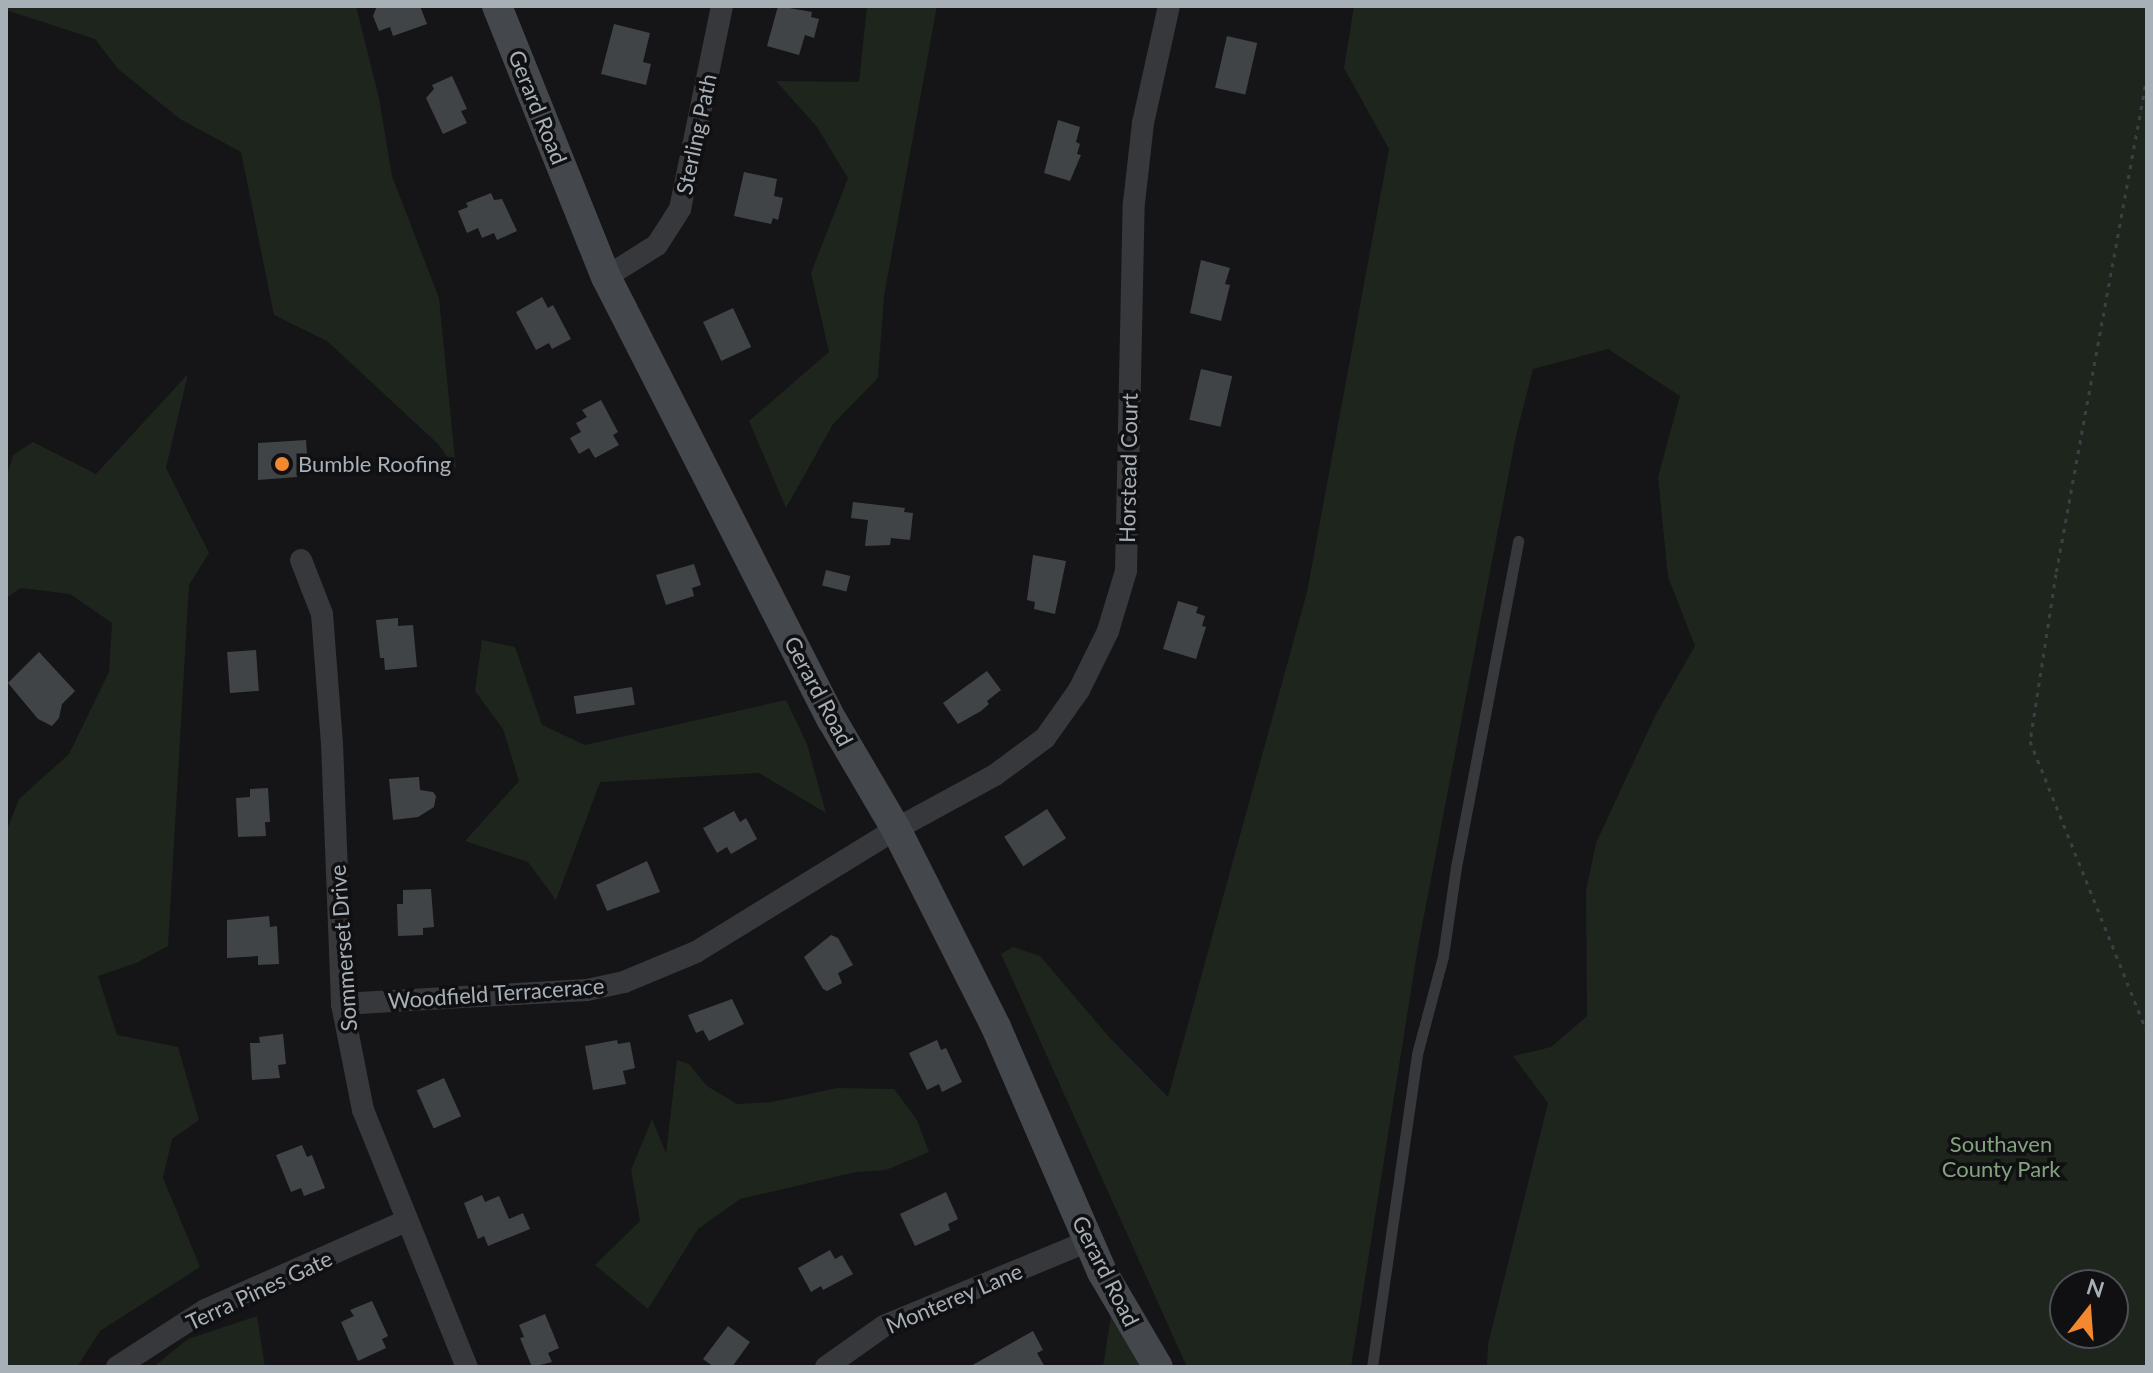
<!DOCTYPE html>
<html>
<head>
<meta charset="utf-8">
<style>
  body { margin:0 }
  #map { position:relative; width:2153px; height:1373px; overflow:hidden; background:#151517; font-family:Lato,sans-serif }
  div>[style] { position:absolute }
  .green>* { inset:0; background:#1d251d }
  .building>* { inset:0; background:#414447; transform-origin:0 0 }
  .path>* { height:3px; margin-top:-1.5px; transform-origin:0; background:repeating-linear-gradient(90deg,#3c3f43 0 4px,transparent 0 10px) }
  .lane>* { height:11px; margin:-5.5px; padding:0 5.5px; transform-origin:5.5px; border-radius:5.5px; background:#36383c }
  .street>* { height:22px; margin:-11px; padding:0 11px; transform-origin:11px; border-radius:11px; background:#36383c }
  .secondary>* { height:30px; margin:-15px; padding:0 15px; transform-origin:15px; border-radius:15px; background:#44484c }
  .dots>* { width:22px; height:22px; translate:-50% -50%; box-sizing:border-box; border:4px solid #101012; border-radius:50% }
  span { translate:-50% -50%; white-space:nowrap; text-align:center; line-height:1.15; -webkit-text-stroke:7px #101012; paint-order:stroke }
  .street-label { font-size:22px; color:#a7afb7 }
  .poi-label { font-size:22px; color:#a7afb7 }
  .left { translate:0 -50%; text-align:left }
  .park-label { font-size:22px; color:#83a27e }
  .frame { position:absolute; inset:0; border:8px solid #a7afb7; pointer-events:none }
  .north { position:absolute; left:2049px; top:1269px; width:80px; height:80px; box-sizing:border-box; background:#101012; border:2px solid #4c5054; border-radius:50%; rotate:17deg; font-size:22px; font-weight:700; line-height:32px; text-align:center; color:#a7afb7 }
  .north::after { content:''; display:block; margin:auto; width:28px; height:36px; background:#f38831; clip-path:polygon(50% 0,100% 100%,50% 72%,0 100%) }
</style>
</head>
<body>
<div id="map">
  <div class="green">
    <i style="clip-path:polygon(6px 6px,356px 6px,379px 98px,392px 176px,439px 298px,456px 469px,438px 444px,327px 341px,274px 315px,241px 152px,180px 119px,118px 69px,95px 39px,6px 10px)"></i>
    <i style="clip-path:polygon(867px 6px,937px 6px,884px 296px,878px 378px,833px 424px,786px 508px,749px 421px,829px 352px,811px 273px,848px 178px,817px 127px,776px 81px,859px 82px)"></i>
    <i style="clip-path:polygon(evenodd,1354px 6px,2147px 6px,2147px 1367px,1487px 1367px,1488px 1344px,1548px 1103px,1513px 1056px,1551px 1047px,1587px 1016px,1586px 891px,1596px 843px,1655px 716px,1695px 646px,1668px 577px,1658px 477px,1680px 396px,1608px 349px,1533px 369px,1516px 436px,1418px 947px,1351px 1367px,1187px 1367px,1001px 954px,1013px 947px,1040px 956px,1109px 1037px,1168px 1097px,1307px 592px,1389px 149px,1344px 68px,1354px 6px,2065px 1285px,2113px 1285px,2113px 1333px,2065px 1333px,2065px 1285px)"></i>
    <i style="clip-path:polygon(188px 374px,166px 468px,209px 553px,189px 585px,168px 946px,136px 963px,98px 976px,117px 1035px,178px 1047px,199px 1120px,172px 1139px,163px 1178px,200px 1267px,100px 1331px,77px 1367px,6px 1367px,6px 832px,19px 799px,69px 754px,109px 672px,112px 623px,70px 594px,21px 588px,6px 598px,6px 479px,13px 455px,33px 442px,96px 474px)"></i>
    <i style="clip-path:polygon(482px 640px,515px 647px,542px 725px,585px 745px,786px 700px,807px 744px,826px 813px,759px 773px,600px 782px,556px 900px,528px 862px,465px 841px,519px 781px,503px 729px,475px 691px)"></i>
    <i style="clip-path:polygon(677px 1060px,689px 1064px,707px 1086px,737px 1104px,772px 1102px,837px 1088px,894px 1089px,917px 1120px,929px 1152px,886px 1170px,856px 1172px,740px 1199px,698px 1229px,648px 1309px,595px 1265px,640px 1221px,631px 1170px,652px 1119px,666px 1153px)"></i>
    <i style="clip-path:polygon(1111px 1315px,1141px 1367px,1103px 1367px)"></i>
    <i style="clip-path:polygon(257px 1316px,265px 1367px,153px 1367px,188px 1339px)"></i>
  </div>
  <div class="building">
    <i style="clip-path:polygon(377px 6px,420px 6px,427px 24px,393px 36px,390px 27px,379px 31px,373px 16px)"></i>
    <i style="clip-path:polygon(778px 6px,812px 12px,811px 17px,819px 19px,814px 38px,805px 35px,799px 55px,767px 46px)"></i>
    <i style="clip-path:polygon(614px 24px,650px 33px,643px 62px,651px 64px,646px 85px,601px 74px)"></i>
    <i style="left:1227px;top:36px;width:31px;height:53px;rotate:13deg"></i>
    <i style="clip-path:polygon(452px 76px,467px 109px,461px 111px,467px 123px,443px 134px,426px 98px,434px 89px,432px 85px)"></i>
    <i style="clip-path:polygon(1058px 120px,1080px 127px,1076px 142px,1080px 144px,1077px 154px,1081px 155px,1070px 181px,1044px 173px)"></i>
    <i style="clip-path:polygon(744px 172px,777px 179px,774px 196px,783px 198px,778px 220px,773px 218px,771px 224px,734px 216px)"></i>
    <i style="clip-path:polygon(491px 193px,494px 200px,502px 199px,517px 231px,497px 240px,494px 233px,482px 238px,478px 228px,467px 233px,458px 211px,468px 207px,466px 203px)"></i>
    <i style="clip-path:polygon(1201px 260px,1230px 268px,1225px 284px,1230px 285px,1221px 321px,1190px 313px)"></i>
    <i style="clip-path:polygon(542px 297px,548px 308px,553px 305px,571px 339px,552px 349px,549px 343px,536px 350px,516px 312px)"></i>
    <i style="left:733px;top:308px;width:43px;height:33px;rotate:65deg"></i>
    <i style="left:1201px;top:369px;width:32px;height:52px;rotate:13deg"></i>
    <i style="clip-path:polygon(601px 400px,618px 432px,613px 435px,619px 445px,595px 458px,589px 448px,579px 454px,570px 438px,581px 432px,576px 423px,587px 417px,582px 410px)"></i>
    <i style="clip-path:polygon(306px 440px,308px 470px,297px 471px,297px 477px,258px 480px,258px 443px)"></i>
    <i style="clip-path:polygon(853px 502px,905px 508px,904px 512px,913px 513px,910px 540px,891px 538px,890px 545px,865px 546px,868px 520px,851px 518px)"></i>
    <i style="clip-path:polygon(1033px 555px,1066px 561px,1055px 614px,1034px 609px,1035px 602px,1027px 600px)"></i>
    <i style="clip-path:polygon(694px 564px,701px 585px,692px 588px,694px 596px,666px 605px,656px 575px)"></i>
    <i style="left:826px;top:570px;width:25px;height:16px;rotate:14deg"></i>
    <i style="clip-path:polygon(1178px 601px,1198px 607px,1196px 613px,1205px 616px,1202px 626px,1206px 627px,1196px 659px,1163px 649px)"></i>
    <i style="clip-path:polygon(398px 618px,398px 626px,413px 625px,417px 667px,385px 670px,384px 658px,380px 658px,376px 620px)"></i>
    <i style="left:256px;top:650px;width:41px;height:29px;rotate:86deg"></i>
    <i style="clip-path:polygon(39px 652px,75px 691px,62px 704px,59px 718px,52px 726px,38px 719px,8px 683px)"></i>
    <i style="clip-path:polygon(987px 671px,1001px 690px,987px 701px,989px 704px,981px 711px,958px 724px,943px 703px)"></i>
    <i style="left:632px;top:687px;width:18px;height:59px;rotate:81deg"></i>
    <i style="clip-path:polygon(419px 777px,420px 790px,433px 792px,436px 796px,434px 807px,418px 817px,393px 820px,389px 779px)"></i>
    <i style="clip-path:polygon(268px 788px,270px 822px,265px 822px,266px 836px,238px 837px,236px 798px,250px 797px,250px 789px)"></i>
    <i style="left:1047px;top:809px;width:35px;height:51px;rotate:57deg"></i>
    <i style="clip-path:polygon(734px 811px,740px 822px,746px 818px,757px 839px,731px 854px,727px 847px,717px 853px,703px 828px)"></i>
    <i style="clip-path:polygon(647px 861px,660px 892px,607px 911px,596px 885px)"></i>
    <i style="clip-path:polygon(431px 889px,434px 927px,423px 928px,423px 935px,398px 936px,397px 904px,403px 904px,403px 890px)"></i>
    <i style="clip-path:polygon(269px 916px,270px 927px,277px 926px,279px 964px,258px 965px,258px 956px,227px 958px,227px 920px)"></i>
    <i style="clip-path:polygon(831px 935px,838px 938px,853px 965px,838px 973px,842px 983px,827px 991px,823px 989px,804px 957px)"></i>
    <i style="clip-path:polygon(732px 999px,744px 1024px,709px 1041px,703px 1030px,696px 1033px,688px 1015px)"></i>
    <i style="clip-path:polygon(283px 1034px,286px 1064px,278px 1065px,280px 1078px,252px 1080px,250px 1043px,260px 1043px,259px 1037px)"></i>
    <i style="clip-path:polygon(617px 1040px,618px 1044px,630px 1042px,635px 1068px,623px 1071px,626px 1084px,593px 1090px,585px 1046px)"></i>
    <i style="clip-path:polygon(937px 1040px,941px 1050px,946px 1048px,962px 1082px,942px 1092px,939px 1084px,927px 1090px,909px 1053px)"></i>
    <i style="left:444px;top:1078px;width:42px;height:30px;rotate:66deg"></i>
    <i style="clip-path:polygon(302px 1145px,307px 1157px,312px 1155px,325px 1188px,304px 1196px,301px 1188px,291px 1192px,276px 1155px)"></i>
    <i style="clip-path:polygon(946px 1192px,958px 1219px,948px 1224px,950px 1230px,915px 1246px,900px 1214px)"></i>
    <i style="clip-path:polygon(482px 1195px,485px 1202px,499px 1196px,509px 1219px,523px 1213px,530px 1229px,488px 1246px,484px 1236px,478px 1239px,464px 1203px)"></i>
    <i style="clip-path:polygon(830px 1250px,835px 1259px,842px 1255px,853px 1274px,823px 1290px,821px 1286px,811px 1292px,798px 1268px)"></i>
    <i style="clip-path:polygon(372px 1301px,388px 1336px,382px 1339px,386px 1348px,358px 1361px,341px 1322px,354px 1316px,350px 1310px)"></i>
    <i style="clip-path:polygon(545px 1314px,559px 1348px,548px 1353px,552px 1362px,532px 1367px,520px 1338px,524px 1337px,519px 1325px)"></i>
    <i style="clip-path:polygon(728px 1326px,750px 1342px,732px 1367px,714px 1367px,703px 1359px)"></i>
    <i style="clip-path:polygon(1033px 1331px,1043px 1350px,1037px 1353px,1045px 1367px,969px 1367px)"></i>
  </div>
  <div class="path">
    <i style="left:2147px;top:76px;width:506px;rotate:100.36deg"></i>
    <i style="left:2056px;top:574px;width:169px;rotate:98.8deg"></i>
    <i style="left:2030px;top:741px;width:314px;rotate:68.1deg"></i>
  </div>
  <div class="lane">
    <i style="left:1372px;top:1367px;width:316px;rotate:-81.8deg"></i>
    <i style="left:1417px;top:1054px;width:101px;rotate:-75.1deg"></i>
    <i style="left:1443px;top:956px;width:90px;rotate:-81.7deg"></i>
    <i style="left:1456px;top:867px;width:332px;rotate:-79.2deg"></i>
  </div>
  <div class="street">
    <i style="left:606px;top:277px;width:60px;rotate:-32.1deg"></i>
    <i style="left:657px;top:245px;width:43px;rotate:-57.4deg"></i>
    <i style="left:680px;top:209px;width:207px;rotate:-78.3deg"></i>
    <i style="left:301px;top:560px;width:58px;rotate:68.7deg"></i>
    <i style="left:322px;top:614px;width:129px;rotate:85.6deg"></i>
    <i style="left:332px;top:743px;width:261px;rotate:87.8deg"></i>
    <i style="left:342px;top:1004px;width:108px;rotate:78.8deg"></i>
    <i style="left:363px;top:1110px;width:277px;rotate:68deg"></i>
    <i style="left:342px;top:1004px;width:245px;rotate:-3.3deg"></i>
    <i style="left:587px;top:990px;width:38px;rotate:-12deg"></i>
    <i style="left:624px;top:982px;width:78px;rotate:-22.6deg"></i>
    <i style="left:696px;top:952px;width:235px;rotate:-31.6deg"></i>
    <i style="left:896px;top:829px;width:113px;rotate:-28.6deg"></i>
    <i style="left:995px;top:775px;width:62px;rotate:-36.5deg"></i>
    <i style="left:1045px;top:738px;width:59px;rotate:-54.7deg"></i>
    <i style="left:1079px;top:690px;width:66px;rotate:-63.8deg"></i>
    <i style="left:1108px;top:631px;width:63px;rotate:-73.3deg"></i>
    <i style="left:1126px;top:571px;width:368px;rotate:-88.8deg"></i>
    <i style="left:1134px;top:203px;width:81px;rotate:-83.6deg"></i>
    <i style="left:1143px;top:123px;width:120px;rotate:-77.5deg"></i>
    <i style="left:117px;top:1367px;width:105px;rotate:-32.9deg"></i>
    <i style="left:205px;top:1310px;width:220px;rotate:-23.9deg"></i>
    <i style="left:826px;top:1367px;width:71px;rotate:-35.3deg"></i>
    <i style="left:884px;top:1326px;width:221px;rotate:-22.6deg"></i>
  </div>
  <div class="secondary">
    <i style="left:497px;top:6px;width:292px;rotate:68.1deg"></i>
    <i style="left:606px;top:277px;width:497px;rotate:63deg"></i>
    <i style="left:832px;top:720px;width:126px;rotate:59.6deg"></i>
    <i style="left:896px;top:829px;width:222px;rotate:63.2deg"></i>
    <i style="left:996px;top:1027px;width:267px;rotate:66.6deg"></i>
    <i style="left:1102px;top:1272px;width:110px;rotate:59.5deg"></i>
  </div>
  <div class="dots">
    <i style="left:282px;top:464px;background:#f38831"></i>
  </div>
  <div class="street-label">
    <span style="left:538px;top:107px;rotate:68deg">Gerard Road</span>
    <span style="left:696px;top:134px;rotate:-78deg">Sterling Path</span>
    <span style="left:1128px;top:468px;rotate:-89deg">Horstead Court</span>
    <span style="left:819px;top:691px;rotate:62deg">Gerard Road</span>
    <span style="left:343px;top:948px;rotate:-94deg">Sommerset Drive</span>
    <span style="left:496px;top:993px;rotate:-4deg">Woodfield Terracerace</span>
    <span style="left:1106px;top:1271px;rotate:63deg">Gerard Road</span>
    <span style="left:259px;top:1290px;rotate:-25deg">Terra Pines Gate</span>
    <span style="left:954px;top:1298px;rotate:-23deg">Monterey Lane</span>
  </div>
  <div class="poi-label">
    <span class="left" style="left:298px;top:464px">Bumble Roofing</span>
  </div>
  <div class="park-label">
    <span style="left:2001px;top:1156px">Southaven<br>County Park</span>
  </div>
  <div class="frame"></div>
  <div class="north">N</div>
</div>
</body>
</html>
